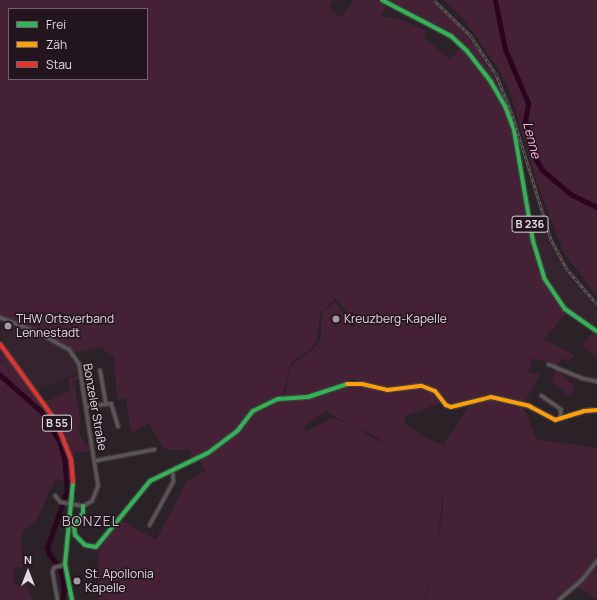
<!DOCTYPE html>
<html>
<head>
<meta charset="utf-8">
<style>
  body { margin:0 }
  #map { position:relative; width:597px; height:600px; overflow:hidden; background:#2a2226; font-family:Manrope,sans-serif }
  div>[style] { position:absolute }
  .built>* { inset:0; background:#35232d }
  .green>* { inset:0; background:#452136 }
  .river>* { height:5px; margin:-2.5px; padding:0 2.5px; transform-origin:2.5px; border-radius:2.5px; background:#2a051d }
  .roads { filter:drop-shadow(1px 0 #443d40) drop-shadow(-1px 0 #443d40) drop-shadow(0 1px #443d40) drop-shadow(0 -1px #443d40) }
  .street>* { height:2.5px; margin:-1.25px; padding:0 1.25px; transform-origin:1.25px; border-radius:1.25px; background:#5c5659 }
  .fast>* { height:4px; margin:-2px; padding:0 2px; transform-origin:2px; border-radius:2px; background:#30b455 }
  .slow>* { height:4px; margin:-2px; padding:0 2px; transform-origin:2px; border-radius:2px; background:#ff9f0a }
  .jam>* { height:4px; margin:-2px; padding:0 2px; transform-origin:2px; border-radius:2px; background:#e5322d }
  .rail>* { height:2.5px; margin-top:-1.25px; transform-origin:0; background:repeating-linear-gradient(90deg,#23151d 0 3px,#615a5d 0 6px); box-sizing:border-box; border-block:1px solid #615a5d }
  .dots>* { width:11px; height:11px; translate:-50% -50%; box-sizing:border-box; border:2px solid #23151d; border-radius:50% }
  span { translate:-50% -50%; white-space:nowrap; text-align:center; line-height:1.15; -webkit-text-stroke:3px #23151d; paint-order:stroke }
  .shield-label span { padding:1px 3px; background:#23151d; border:1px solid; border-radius:3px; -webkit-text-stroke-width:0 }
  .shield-label { font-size:11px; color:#e3d9de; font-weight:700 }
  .poi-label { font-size:12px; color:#e3d9de }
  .left { translate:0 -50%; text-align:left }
  .street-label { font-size:12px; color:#e3d9de }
  .water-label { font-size:13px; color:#fdb4dc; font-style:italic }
  .quarter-label { font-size:14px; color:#cebbc5; letter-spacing:1px }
  .legend { position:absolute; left:8px; top:8px; width:140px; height:72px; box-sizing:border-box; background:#23151d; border:1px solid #70636a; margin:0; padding:5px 7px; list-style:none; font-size:12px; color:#e3d9de }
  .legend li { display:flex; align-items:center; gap:8px; height:20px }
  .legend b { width:20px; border:1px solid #70636a }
  .north { position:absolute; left:8px; top:552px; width:40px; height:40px; -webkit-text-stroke:3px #23151d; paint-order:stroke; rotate:0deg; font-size:11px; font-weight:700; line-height:16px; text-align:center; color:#e3d9de }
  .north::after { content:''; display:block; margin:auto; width:14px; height:18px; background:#e3d9de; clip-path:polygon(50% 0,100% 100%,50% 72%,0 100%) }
</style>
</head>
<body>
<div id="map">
  <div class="built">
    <i style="clip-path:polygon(539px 220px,569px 277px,597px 305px,597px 329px,573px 314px,562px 303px,546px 278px,535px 243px,532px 221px)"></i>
    <i style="clip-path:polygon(2px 319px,34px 332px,67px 349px,74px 357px,80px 372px,38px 390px,13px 359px,0 336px)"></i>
  </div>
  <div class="green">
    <i style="clip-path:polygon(evenodd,0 0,333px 0,329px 8px,341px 18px,354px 0,376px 0,387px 5px,381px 17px,399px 19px,426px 30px,424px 38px,450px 60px,461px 47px,483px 73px,510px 121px,539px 270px,554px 299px,565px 311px,565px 315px,544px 339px,574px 355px,570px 362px,561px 358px,558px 366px,532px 358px,528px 372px,540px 375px,524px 403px,489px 396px,450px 406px,435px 390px,415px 385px,415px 387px,436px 392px,442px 402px,404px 417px,406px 425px,424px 437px,443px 445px,471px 403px,488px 398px,523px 406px,536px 439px,597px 448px,597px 559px,565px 596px,557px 600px,425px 600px,436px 554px,443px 507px,443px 492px,436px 554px,424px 600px,99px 600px,98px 552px,108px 535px,122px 521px,156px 540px,187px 481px,205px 471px,198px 458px,191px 461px,190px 450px,168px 450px,162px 447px,149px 423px,131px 433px,126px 398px,117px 399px,114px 357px,100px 347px,75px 353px,39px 330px,0 315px,0 0,9px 9px,147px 9px,147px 79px,9px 79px,9px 9px,0 0,336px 298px,348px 314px,356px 332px,336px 302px,324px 310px,321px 317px,321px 339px,312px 350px,291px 366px,285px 396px,312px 395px,351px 382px,352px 378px,373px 387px,397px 390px,386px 392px,352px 385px,311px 397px,279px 400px,253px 413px,235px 434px,214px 447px,225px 434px,223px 439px,237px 430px,253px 410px,282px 397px,291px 363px,311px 349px,317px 340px,320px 313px,336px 298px,0 0,322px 408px,338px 419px,357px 426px,392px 447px,372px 438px,356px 426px,332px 418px,305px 432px,304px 426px,326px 411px,322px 408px)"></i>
    <i style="clip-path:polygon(389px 0,431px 0,461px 28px,477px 48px,503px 93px,501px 95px,465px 45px,450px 32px)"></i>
    <i style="clip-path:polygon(444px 0,597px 0,597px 297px,563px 251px,536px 180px,509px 89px,496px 65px,464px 20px)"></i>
    <i style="clip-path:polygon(593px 332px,597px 334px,597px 358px,582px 345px)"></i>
    <i style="clip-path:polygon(0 355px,7px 359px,50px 413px,61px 434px,71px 468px,71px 486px,56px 478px,37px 519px,22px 532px,22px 567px,14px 567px,14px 585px,26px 584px,32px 600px,0 600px,0 362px,9px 365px,0 360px)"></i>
    <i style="clip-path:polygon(556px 369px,575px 386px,570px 397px,551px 381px)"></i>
    <i style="clip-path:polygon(80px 374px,81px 379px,74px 381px,81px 428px,78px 429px,85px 445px,91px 445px,92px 450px,72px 454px,60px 422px,46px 401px,70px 390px,68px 379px)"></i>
    <i style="clip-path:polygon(597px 562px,597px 600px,576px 586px)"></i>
  </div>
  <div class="river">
    <i style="left:495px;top:0;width:50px;rotate:78.5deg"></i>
    <i style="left:505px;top:49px;width:59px;rotate:66.9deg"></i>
    <i style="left:528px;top:103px;width:20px;rotate:99deg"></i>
    <i style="left:525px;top:123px;width:36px;rotate:74deg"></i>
    <i style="left:535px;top:158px;width:14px;rotate:60deg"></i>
    <i style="left:542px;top:170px;width:39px;rotate:40deg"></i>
    <i style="left:572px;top:195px;width:28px;rotate:26deg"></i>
    <i style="left:0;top:375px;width:55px;rotate:41.3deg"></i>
    <i style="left:41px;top:411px;width:35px;rotate:59deg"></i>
    <i style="left:59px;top:441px;width:17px;rotate:73deg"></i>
    <i style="left:64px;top:457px;width:33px;rotate:85deg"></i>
    <i style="left:67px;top:490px;width:61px;rotate:109deg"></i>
    <i style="left:47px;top:548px;width:6px;rotate:72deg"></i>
    <i style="left:49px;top:554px;width:20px;rotate:53deg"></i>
    <i style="left:61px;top:570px;width:19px;rotate:81deg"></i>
    <i style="left:64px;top:589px;width:11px;rotate:100deg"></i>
  </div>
  <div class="roads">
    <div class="street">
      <i style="left:0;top:317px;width:41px;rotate:21.5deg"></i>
      <i style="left:38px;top:332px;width:35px;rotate:29deg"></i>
      <i style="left:69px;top:349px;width:18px;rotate:56deg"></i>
      <i style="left:79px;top:364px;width:123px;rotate:81.1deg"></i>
      <i style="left:98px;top:486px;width:16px;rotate:112deg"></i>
      <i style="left:92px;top:501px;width:10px;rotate:151deg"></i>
      <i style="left:83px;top:506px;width:23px;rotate:-170deg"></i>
      <i style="left:60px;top:502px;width:8px;rotate:-130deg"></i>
      <i style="left:548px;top:364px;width:37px;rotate:22deg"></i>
      <i style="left:582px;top:378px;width:15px;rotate:11deg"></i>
      <i style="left:100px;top:370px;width:34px;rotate:80deg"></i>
      <i style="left:541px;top:395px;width:24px;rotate:35deg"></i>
      <i style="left:561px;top:409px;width:10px;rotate:96deg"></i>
      <i style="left:87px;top:406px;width:24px;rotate:-7deg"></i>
      <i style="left:111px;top:403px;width:24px;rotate:73deg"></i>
      <i style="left:96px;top:460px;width:59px;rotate:-10.7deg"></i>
      <i style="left:149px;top:525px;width:50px;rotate:-61.4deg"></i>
      <i style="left:173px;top:481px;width:9px;rotate:-96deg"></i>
      <i style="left:57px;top:600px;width:29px;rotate:-100deg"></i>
      <i style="left:52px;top:571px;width:4px;rotate:-63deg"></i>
      <i style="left:54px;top:567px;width:11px;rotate:-15deg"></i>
      <i style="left:558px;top:600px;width:30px;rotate:-41deg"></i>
      <i style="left:581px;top:580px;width:26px;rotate:-51deg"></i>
    </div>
    <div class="fast">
      <i style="left:382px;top:0;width:78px;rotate:27.6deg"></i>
      <i style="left:451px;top:36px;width:22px;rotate:43deg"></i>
      <i style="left:467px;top:51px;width:39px;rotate:52deg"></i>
      <i style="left:491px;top:82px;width:28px;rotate:60deg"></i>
      <i style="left:505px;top:106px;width:26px;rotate:69deg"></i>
      <i style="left:514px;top:130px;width:113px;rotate:80.3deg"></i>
      <i style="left:533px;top:241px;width:39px;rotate:73deg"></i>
      <i style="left:544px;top:278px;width:37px;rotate:56deg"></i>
      <i style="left:565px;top:309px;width:39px;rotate:35deg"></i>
      <i style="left:83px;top:506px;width:7px;rotate:90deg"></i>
      <i style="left:83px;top:513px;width:16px;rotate:125deg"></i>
      <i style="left:74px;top:526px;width:9px;rotate:84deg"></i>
      <i style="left:75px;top:535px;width:14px;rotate:45deg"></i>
      <i style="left:85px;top:545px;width:11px;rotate:10deg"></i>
      <i style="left:96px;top:547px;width:85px;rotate:-50.7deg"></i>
      <i style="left:150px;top:481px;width:64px;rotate:-25.8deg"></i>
      <i style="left:208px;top:453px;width:38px;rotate:-37deg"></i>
      <i style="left:238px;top:430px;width:24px;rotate:-52deg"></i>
      <i style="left:253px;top:411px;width:28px;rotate:-26deg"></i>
      <i style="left:278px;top:399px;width:30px;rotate:-4deg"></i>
      <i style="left:308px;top:397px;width:41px;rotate:-18.4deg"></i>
      <i style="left:72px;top:600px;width:37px;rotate:-101deg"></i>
      <i style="left:65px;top:564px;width:82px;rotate:-84.4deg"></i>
    </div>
    <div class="slow">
      <i style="left:347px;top:384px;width:15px"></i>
      <i style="left:362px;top:384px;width:26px;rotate:13deg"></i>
      <i style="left:387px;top:390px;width:35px;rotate:-7deg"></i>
      <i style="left:422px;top:386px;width:14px;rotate:21deg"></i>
      <i style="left:435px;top:391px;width:18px;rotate:52deg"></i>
      <i style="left:446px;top:405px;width:5px;rotate:22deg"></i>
      <i style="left:451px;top:407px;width:41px;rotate:-14deg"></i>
      <i style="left:491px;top:397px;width:39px;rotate:13deg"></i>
      <i style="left:529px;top:406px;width:30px;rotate:28deg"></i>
      <i style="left:555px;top:420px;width:30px;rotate:-17deg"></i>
      <i style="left:584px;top:411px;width:13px;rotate:-4deg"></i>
    </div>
    <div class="jam">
      <i style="left:0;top:344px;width:95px;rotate:54deg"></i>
      <i style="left:56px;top:421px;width:41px;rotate:68.5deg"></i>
      <i style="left:71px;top:459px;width:23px;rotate:85deg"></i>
    </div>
  </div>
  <div class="rail">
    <i style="left:434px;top:0;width:52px;rotate:44.2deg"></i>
    <i style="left:471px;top:36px;width:45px;rotate:56.7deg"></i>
    <i style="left:496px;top:74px;width:42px;rotate:67.7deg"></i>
    <i style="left:512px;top:113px;width:132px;rotate:72.8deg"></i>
    <i style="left:551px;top:239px;width:34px;rotate:62deg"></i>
    <i style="left:567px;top:269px;width:46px;rotate:49.4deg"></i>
  </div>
  <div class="dots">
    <i style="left:336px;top:319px;background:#a2999e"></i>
    <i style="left:8px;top:326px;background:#a2999e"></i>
    <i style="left:77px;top:581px;background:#a2999e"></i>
  </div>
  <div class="shield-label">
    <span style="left:530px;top:224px">B 236</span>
    <span style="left:57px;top:423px">B 55</span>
  </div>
  <div class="poi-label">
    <span class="left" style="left:16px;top:326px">THW Ortsverband<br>Lennestadt</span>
    <span class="left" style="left:344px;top:319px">Kreuzberg-Kapelle</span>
    <span class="left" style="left:85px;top:581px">St. Apollonia<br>Kapelle</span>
  </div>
  <div class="street-label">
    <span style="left:95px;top:407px;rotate:80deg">Bonzeler Straße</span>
  </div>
  <div class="water-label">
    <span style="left:532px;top:140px;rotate:76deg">Lenne</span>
  </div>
  <div class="quarter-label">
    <span style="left:91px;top:521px">BONZEL</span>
  </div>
  <ul class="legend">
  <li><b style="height:5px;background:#30b455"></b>Frei</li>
  <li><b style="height:5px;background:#ff9f0a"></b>Zäh</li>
  <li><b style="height:5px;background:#e5322d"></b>Stau</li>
  </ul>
  <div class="north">N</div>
</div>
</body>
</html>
